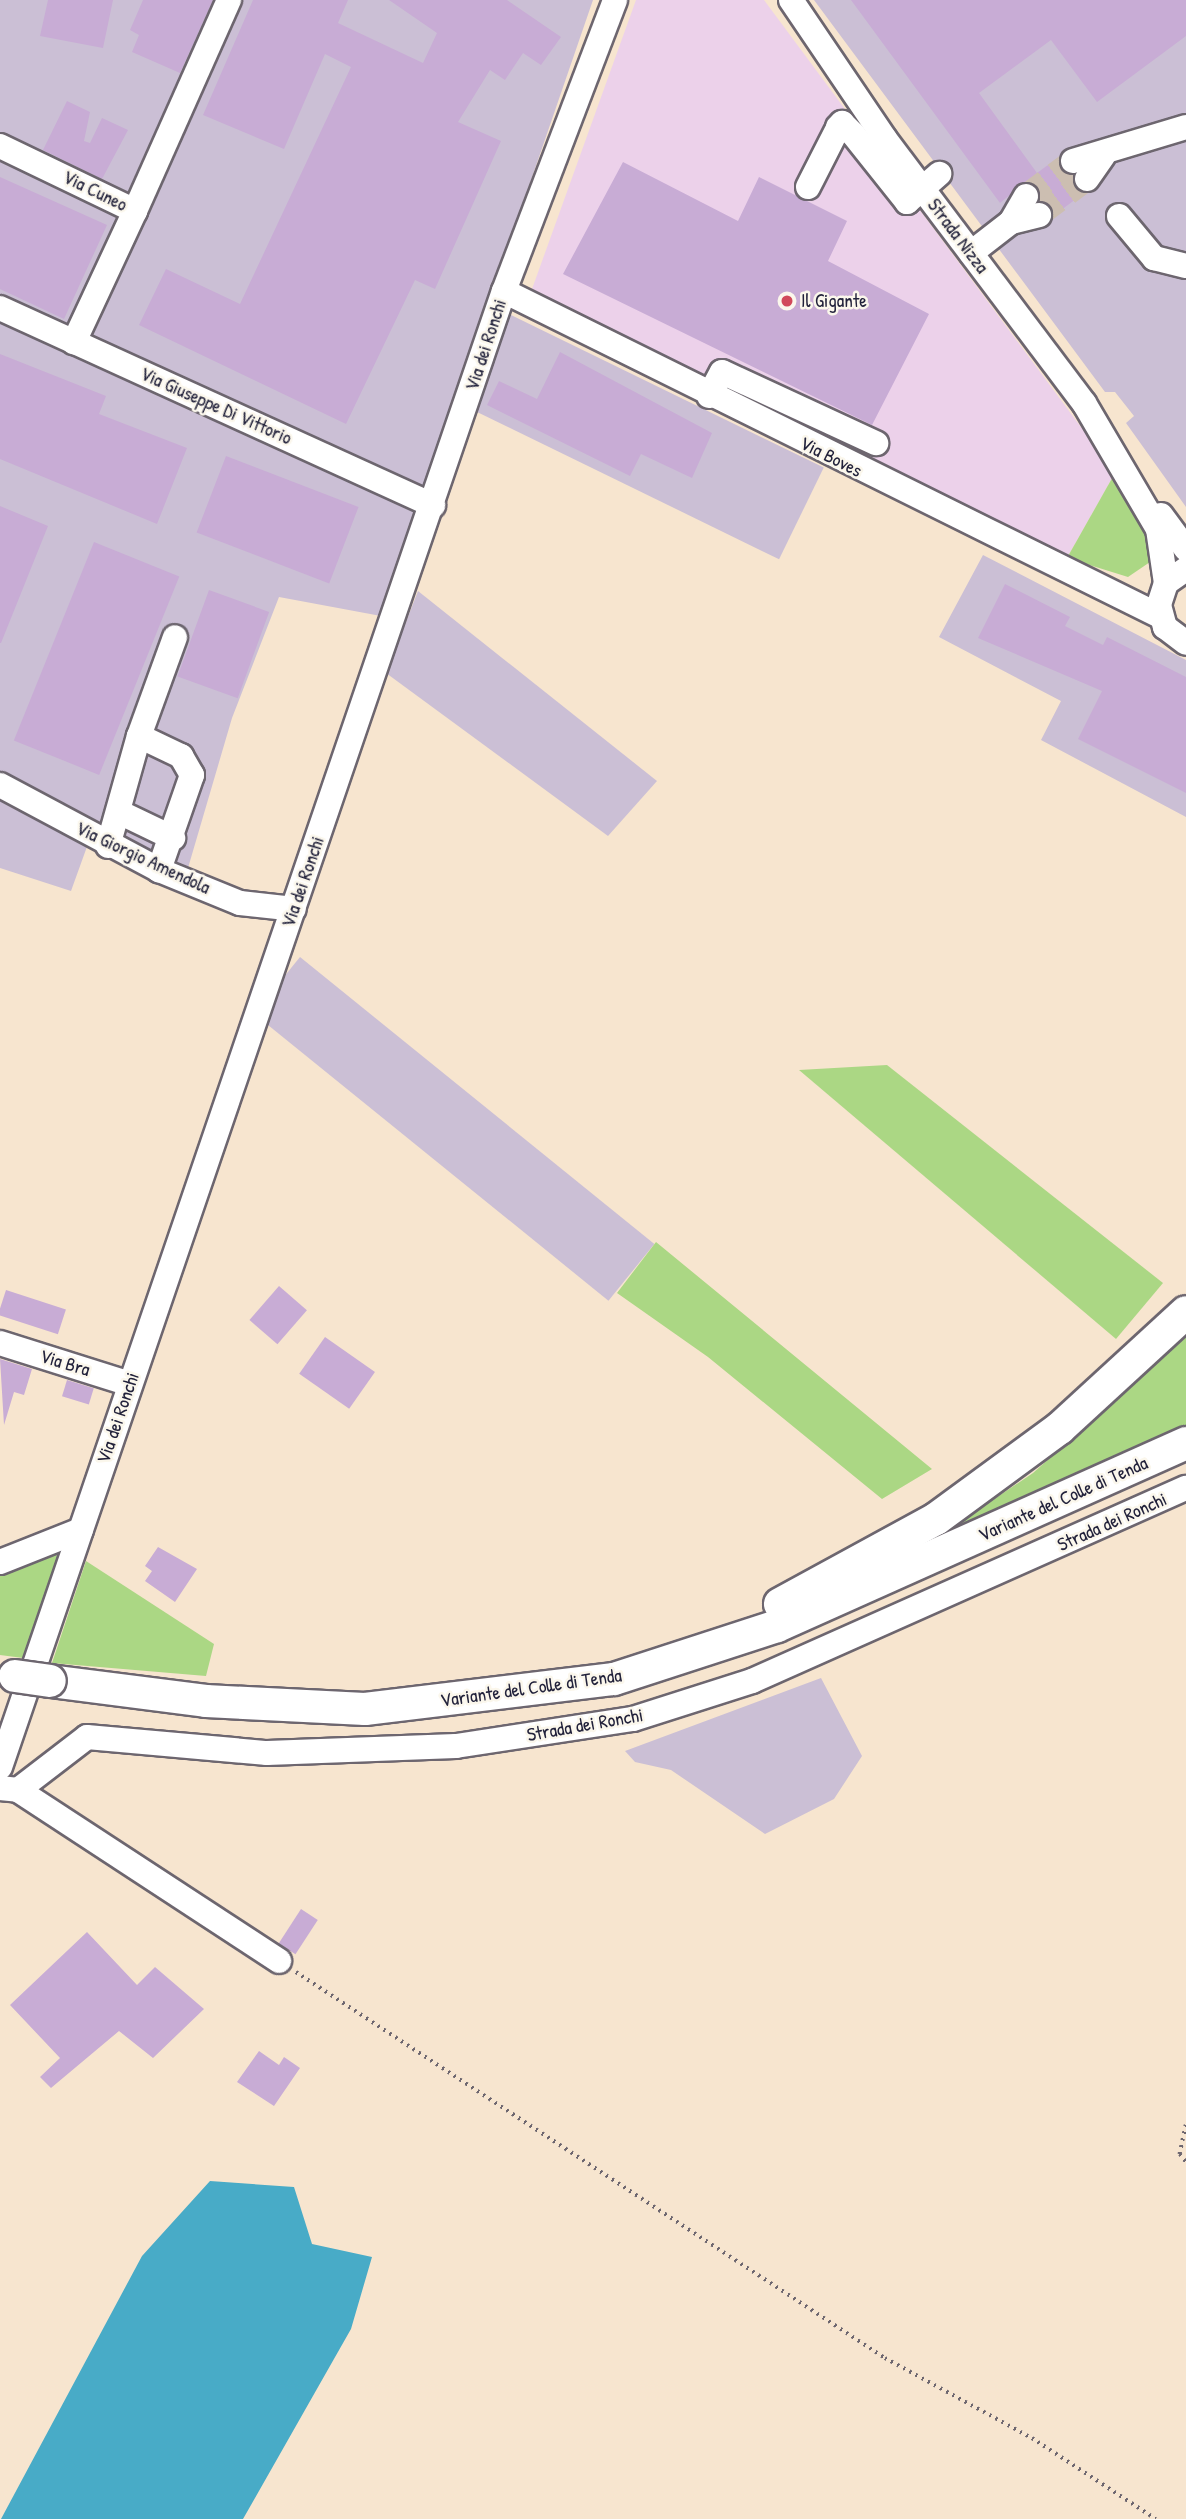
<!DOCTYPE html>
<html>
<head>
<meta charset="utf-8">
<style>
  body { margin:0 }
  #map { position:relative; width:1186px; height:2519px; overflow:hidden; background:#f7e5cf; font-family:"Patrick Hand",sans-serif }
  div>[style] { position:absolute }
  .built>* { inset:0; background:#ecd1ea }
  .industrial>* { inset:0; background:#cbbfd5; transform-origin:0 0 }
  .green>* { inset:0; background:#abd784 }
  .water>* { inset:0; background:#48abc7 }
  .building>* { inset:0; background:#c8acd5; transform-origin:0 0 }
  .minor-tunnel>* { height:24px; margin-top:-12px; transform-origin:0; background:repeating-linear-gradient(90deg,#ccbeb1 0 24px,transparent 0 36px) }
  .path>* { height:3.5px; margin-top:-1.75px; transform-origin:0; background:repeating-linear-gradient(90deg,#6d666f 0 2px,transparent 0 7px) }
  .roads { filter:drop-shadow(2px 0 #6d666f) drop-shadow(-2px 0 #6d666f) drop-shadow(0 2px #6d666f) drop-shadow(0 -2px #6d666f) }
  .minor>* { height:24px; margin:-12px; padding:0 12px; transform-origin:12px; border-radius:12px; background:#fff }
  .major>* { height:32px; margin:-16px; padding:0 16px; transform-origin:16px; border-radius:16px; background:#fff }
  .bridges { filter:drop-shadow(2px 0 #6d666f) drop-shadow(-2px 0 #6d666f) drop-shadow(0 2px #6d666f) drop-shadow(0 -2px #6d666f) }
  .major-bridge>* { height:32px; margin:-16px; padding:0 16px; transform-origin:16px; border-radius:16px; background:#fff }
  .dots>* { width:19px; height:19px; translate:-50% -50%; box-sizing:border-box; border:4px solid #fbf7ec; border-radius:50% }
  span { translate:-50% -50%; white-space:nowrap; text-align:center; line-height:1.15; -webkit-text-stroke:5px #fbf7ec; paint-order:stroke }
  .street-label { font-size:19px; color:#22223b }
  .poi-label { font-size:19px; color:#22223b }
  .left { translate:0 -50%; text-align:left }
</style>
</head>
<body>
<div id="map">
  <div class="built">
    <i style="clip-path:polygon(636px 0,764px 0,1115px 473px,1067px 558px,532px 289px)"></i>
  </div>
  <div class="industrial">
    <i style="clip-path:polygon(0 0,593px 0,381px 616px,279px 597px,232px 718px,188px 868px,93px 830px,71px 891px,0 868px)"></i>
    <i style="clip-path:polygon(814px 0,1186px 0,1186px 507px,1126px 423px,1134px 416px,1115px 392px,1105px 392px)"></i>
    <i style="left:511px;top:315px;width:348px;height:102px;rotate:26deg"></i>
    <i style="clip-path:polygon(983px 555px,1186px 660px,1186px 817px,1041px 740px,1061px 701px,939px 637px)"></i>
    <i style="clip-path:polygon(418px 591px,657px 781px,608px 836px,386px 673px)"></i>
    <i style="left:300px;top:957px;width:456px;height:73px;rotate:39deg"></i>
    <i style="clip-path:polygon(821px 1678px,862px 1756px,834px 1799px,765px 1834px,671px 1770px,635px 1762px,625px 1751px)"></i>
  </div>
  <div class="green">
    <i style="clip-path:polygon(1115px 473px,1131px 495px,1153px 549px,1150px 562px,1128px 577px,1067px 558px)"></i>
    <i style="clip-path:polygon(887px 1065px,1163px 1283px,1116px 1339px,799px 1070px)"></i>
    <i style="clip-path:polygon(656px 1242px,932px 1469px,882px 1499px,708px 1357px,617px 1293px)"></i>
    <i style="clip-path:polygon(1186px 1337px,1186px 1429px,917px 1551px,1033px 1473px)"></i>
    <i style="clip-path:polygon(56px 1550px,65px 1563px,31px 1659px,0 1655px,0 1575px)"></i>
    <i style="clip-path:polygon(86px 1561px,214px 1644px,206px 1676px,52px 1663px)"></i>
  </div>
  <div class="water">
    <i style="clip-path:polygon(210px 2181px,294px 2187px,312px 2244px,372px 2257px,351px 2329px,243px 2519px,1px 2519px,142px 2256px)"></i>
  </div>
  <div class="building">
    <i style="clip-path:polygon(48px 0,113px 0,103px 48px,40px 36px)"></i>
    <i style="clip-path:polygon(143px 0,213px 0,180px 73px,132px 52px,139px 35px,130px 30px)"></i>
    <i style="clip-path:polygon(253px 0,348px 0,338px 23px,423px 63px,437px 33px,389px 0,507px 0,561px 37px,541px 65px,523px 53px,505px 80px,490px 70px,458px 122px,501px 141px,435px 289px,415px 280px,346px 424px,139px 325px,166px 269px,240px 304px,351px 67px,325px 54px,284px 149px,203px 115px)"></i>
    <i style="clip-path:polygon(851px 0,1186px 0,1186px 36px,1097px 102px,1051px 40px,979px 93px,1037px 173px,1059px 157px,1062px 171px,1084px 193px,1053px 216px,1038px 188px,1027px 181px,1000px 203px)"></i>
    <i style="clip-path:polygon(67px 101px,90px 112px,84px 141px,90px 143px,102px 118px,128px 130px,102px 179px,43px 150px)"></i>
    <i style="clip-path:polygon(623px 162px,738px 221px,759px 177px,847px 221px,828px 261px,929px 314px,872px 425px,563px 274px)"></i>
    <i style="clip-path:polygon(0 177px,107px 225px,64px 319px,0 289px)"></i>
    <i style="clip-path:polygon(560px 352px,712px 433px,692px 478px,641px 454px,630px 476px,487px 405px,499px 381px,537px 399px)"></i>
    <i style="clip-path:polygon(0 354px,106px 396px,99px 414px,187px 448px,157px 524px,0 459px)"></i>
    <i style="left:226px;top:456px;width:142px;height:82px;rotate:21deg"></i>
    <i style="clip-path:polygon(0 506px,48px 526px,1px 643px,0 643px)"></i>
    <i style="left:94px;top:542px;width:92px;height:214px;rotate:22deg"></i>
    <i style="clip-path:polygon(1005px 584px,1070px 617px,1065px 626px,1103px 645px,1107px 637px,1186px 677px,1186px 793px,1078px 739px,1102px 691px,978px 638px)"></i>
    <i style="left:209px;top:590px;width:64px;height:92px;rotate:20deg"></i>
    <i style="left:279px;top:1286px;width:37px;height:45px;rotate:41deg"></i>
    <i style="left:6px;top:1290px;width:63px;height:26px;rotate:18deg"></i>
    <i style="left:325px;top:1337px;width:61px;height:45px;rotate:35deg"></i>
    <i style="clip-path:polygon(0 1359px,32px 1369px,24px 1395px,14px 1392px,4px 1425px)"></i>
    <i style="left:67px;top:1380px;width:28px;height:17px;rotate:17deg"></i>
    <i style="clip-path:polygon(158px 1547px,197px 1569px,175px 1602px,145px 1581px,152px 1571px,145px 1566px)"></i>
    <i style="left:301px;top:1909px;width:20px;height:41px;rotate:33deg"></i>
    <i style="clip-path:polygon(87px 1932px,137px 1985px,155px 1967px,204px 2009px,153px 2058px,119px 2031px,51px 2088px,40px 2077px,60px 2058px,10px 2005px)"></i>
    <i style="clip-path:polygon(259px 2051px,279px 2065px,284px 2057px,300px 2068px,274px 2106px,237px 2082px)"></i>
  </div>
  <div class="minor-tunnel">
    <i style="left:1026px;top:196px;width:59px;rotate:-36.7deg"></i>
    <i style="left:1039px;top:215px;width:60px;rotate:-36.9deg"></i>
  </div>
  <div class="path">
    <i style="left:296px;top:1972px;width:704px;rotate:33.24deg"></i>
    <i style="left:885px;top:2358px;width:167px;rotate:28.6deg"></i>
    <i style="left:1032px;top:2438px;width:148px;rotate:33.2deg"></i>
    <i style="left:1186px;top:2125px;width:30px;rotate:102deg"></i>
    <i style="left:1180px;top:2154px;width:10px;rotate:53deg"></i>
  </div>
  <div class="roads">
    <div class="minor">
      <i style="left:791px;top:0;width:168px;rotate:55.9deg"></i>
      <i style="left:885px;top:139px;width:331px;rotate:53deg"></i>
      <i style="left:1084px;top:403px;width:146px;rotate:59.6deg"></i>
      <i style="left:1158px;top:529px;width:55px;rotate:81.6deg"></i>
      <i style="left:838px;top:127px;width:6px;rotate:-45deg"></i>
      <i style="left:842px;top:123px;width:16px;rotate:45deg"></i>
      <i style="left:853px;top:134px;width:87px;rotate:51.5deg"></i>
      <i style="left:907px;top:202px;width:43px;rotate:-41.2deg"></i>
      <i style="left:0;top:146px;width:150px;rotate:25.7deg"></i>
      <i style="left:135px;top:211px;width:145px;rotate:115deg"></i>
      <i style="left:1073px;top:161px;width:118px;rotate:-16.7deg"></i>
      <i style="left:1087px;top:179px;width:28px;rotate:-55deg"></i>
      <i style="left:808px;top:187px;width:62px;rotate:-63deg"></i>
      <i style="left:135px;top:211px;width:231px;rotate:-66deg"></i>
      <i style="left:1119px;top:216px;width:55px;rotate:50.2deg"></i>
      <i style="left:1154px;top:258px;width:33px;rotate:14deg"></i>
      <i style="left:1011px;top:222px;width:29px;rotate:-14deg"></i>
      <i style="left:971px;top:253px;width:51px;rotate:-37.8deg"></i>
      <i style="left:1011px;top:222px;width:30px;rotate:-60deg"></i>
      <i style="left:504px;top:291px;width:732px;rotate:26.36deg"></i>
      <i style="left:0;top:308px;width:476px;rotate:24.5deg"></i>
      <i style="left:709px;top:396px;width:27px;rotate:-62deg"></i>
      <i style="left:722px;top:372px;width:170px;rotate:24.8deg"></i>
      <i style="left:1161px;top:515px;width:42px;rotate:53.7deg"></i>
      <i style="left:1186px;top:569px;width:24px;rotate:145deg"></i>
      <i style="left:1166px;top:583px;width:23px;rotate:108deg"></i>
      <i style="left:1159px;top:605px;width:23px;rotate:75deg"></i>
      <i style="left:1165px;top:627px;width:26px;rotate:37deg"></i>
      <i style="left:139px;top:736px;width:105px;rotate:-70deg"></i>
      <i style="left:0;top:785px;width:180px;rotate:28.1deg"></i>
      <i style="left:159px;top:870px;width:87px;rotate:22.2deg"></i>
      <i style="left:240px;top:903px;width:54px;rotate:6.3deg"></i>
      <i style="left:121px;top:813px;width:58px;rotate:25.7deg"></i>
      <i style="left:108px;top:846px;width:114px;rotate:-74.3deg"></i>
      <i style="left:139px;top:736px;width:47px;rotate:25.5deg"></i>
      <i style="left:181px;top:756px;width:22px;rotate:60deg"></i>
      <i style="left:192px;top:775px;width:101px;rotate:109.2deg"></i>
      <i style="left:0;top:1343px;width:136px;rotate:17.5deg"></i>
      <i style="left:0;top:1562px;width:87px;rotate:-21.6deg"></i>
      <i style="left:0;top:1767px;width:1560px;rotate:-71.15deg"></i>
      <i style="left:504px;top:291px;width:311px;rotate:-69.1deg"></i>
      <i style="left:0;top:1788px;width:18px;rotate:6deg"></i>
      <i style="left:18px;top:1790px;width:87px;rotate:-37.5deg"></i>
      <i style="left:87px;top:1737px;width:181px;rotate:5.1deg"></i>
      <i style="left:267px;top:1753px;width:189px;rotate:-2.1deg"></i>
      <i style="left:456px;top:1746px;width:179px;rotate:-8.7deg"></i>
      <i style="left:633px;top:1719px;width:125px;rotate:-17.7deg"></i>
      <i style="left:752px;top:1681px;width:475px;rotate:-24deg"></i>
      <i style="left:18px;top:1790px;width:312px;rotate:33.2deg"></i>
    </div>
    <div class="major">
      <i style="left:780px;top:1604px;width:178px;rotate:-28.6deg"></i>
      <i style="left:936px;top:1519px;width:154px;rotate:-36.3deg"></i>
      <i style="left:1060px;top:1428px;width:171px;rotate:-42.6deg"></i>
      <i style="left:50px;top:1681px;width:157px;rotate:7.3deg"></i>
      <i style="left:206px;top:1701px;width:159px;rotate:2.9deg"></i>
      <i style="left:365px;top:1709px;width:251px;rotate:-6.9deg"></i>
      <i style="left:614px;top:1679px;width:171px;rotate:-18deg"></i>
      <i style="left:777px;top:1626px;width:448px;rotate:-24.1deg"></i>
    </div>
  </div>
  <div class="bridges">
    <div class="major-bridge">
      <i style="left:15px;top:1676px;width:35px;rotate:8deg"></i>
    </div>
  </div>
  <div class="dots">
    <i style="left:787px;top:301px;background:#d1495b"></i>
  </div>
  <div class="street-label">
    <span style="left:95px;top:191px;rotate:26deg">Via Cuneo</span>
    <span style="left:958px;top:236px;rotate:53deg">Strada Nizza</span>
    <span style="left:486px;top:345px;rotate:-72deg">Via dei Ronchi</span>
    <span style="left:216px;top:406px;rotate:24deg">Via Giuseppe Di Vittorio</span>
    <span style="left:831px;top:457px;rotate:27deg">Via Boves</span>
    <span style="left:143px;top:858px;rotate:25deg">Via Giorgio Amendola</span>
    <span style="left:303px;top:882px;rotate:-71deg">Via dei Ronchi</span>
    <span style="left:65px;top:1363px;rotate:17deg">Via Bra</span>
    <span style="left:118px;top:1418px;rotate:-71deg">Via dei Ronchi</span>
    <span style="left:1063px;top:1499px;rotate:-24deg">Variante del Colle di Tenda</span>
    <span style="left:1112px;top:1522px;rotate:-24deg">Strada dei Ronchi</span>
    <span style="left:531px;top:1688px;rotate:-8deg">Variante del Colle di Tenda</span>
    <span style="left:585px;top:1725px;rotate:-10deg">Strada dei Ronchi</span>
  </div>
  <div class="poi-label">
    <span class="left" style="left:801px;top:301px">Il Gigante</span>
  </div>
</div>
</body>
</html>
